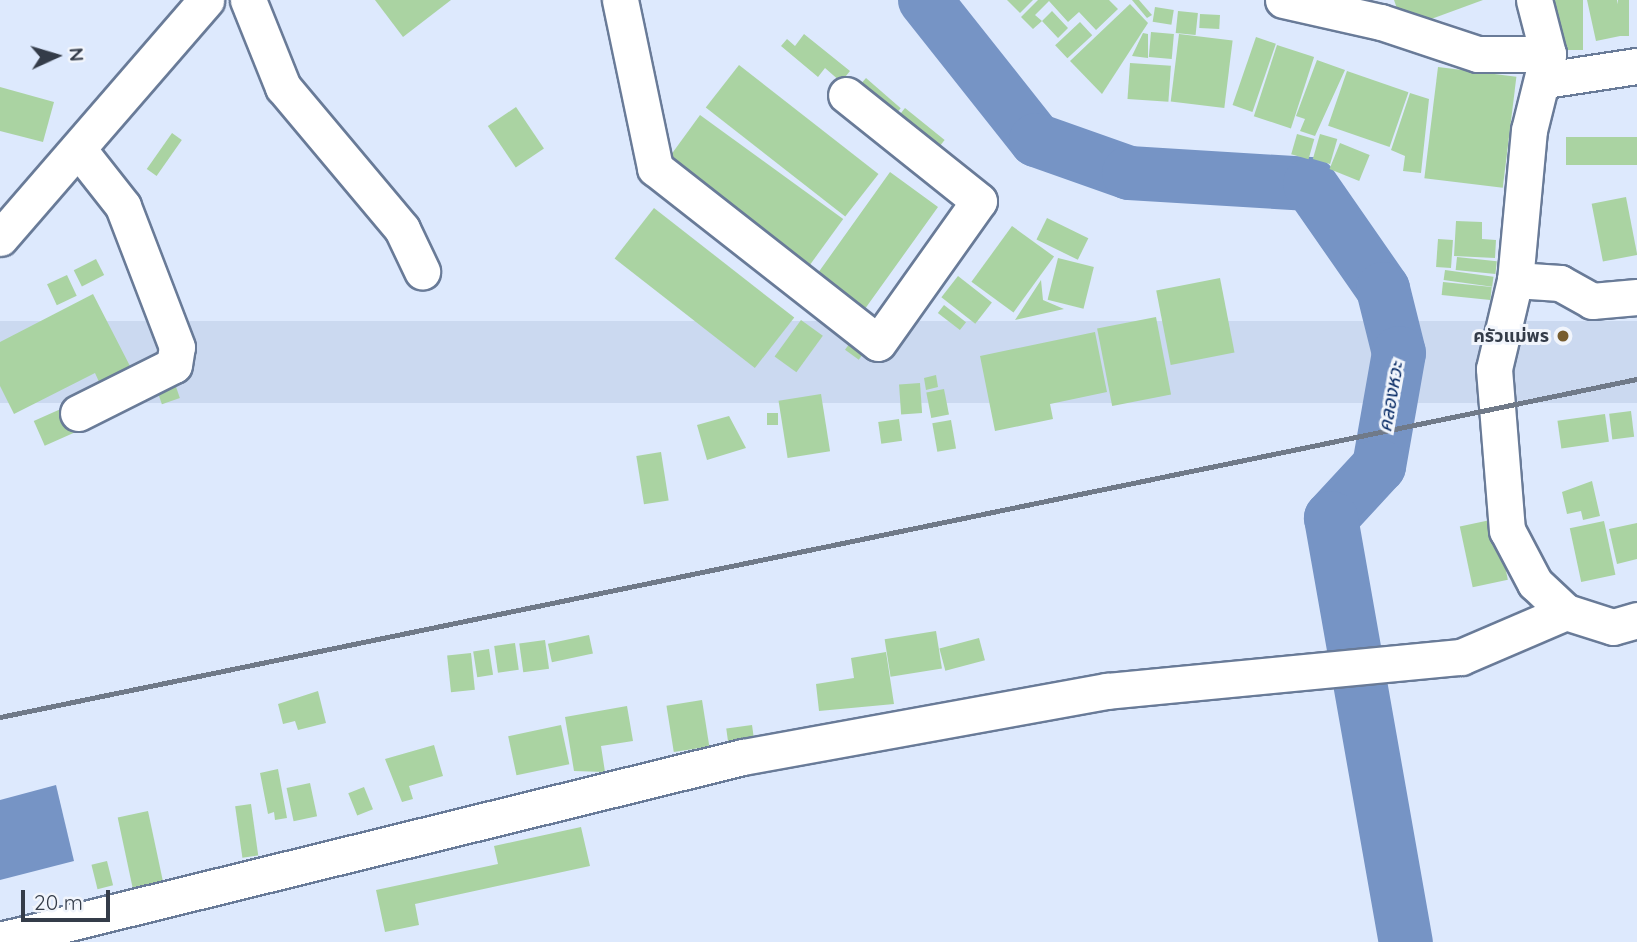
<!DOCTYPE html>
<html>
<head>
<meta charset="utf-8">
<style>
  body { margin:0 }
  #map { position:relative; width:1637px; height:942px; overflow:hidden; background:#dde9fd; font-family:Quicksand,"Noto Sans Thai",sans-serif }
  div>[style] { position:absolute }
  .built>* { inset:0; background:#cbd9f0; transform-origin:0 0 }
  .water>* { inset:0; background:#7694c5 }
  .river>* { height:54px; margin:-27px; padding:0 27px; transform-origin:27px; border-radius:27px; background:#7694c5 }
  .building>* { inset:0; background:#aad3a2; transform-origin:0 0 }
  .roads { filter:drop-shadow(2px 0 #697b98) drop-shadow(-2px 0 #697b98) drop-shadow(0 2px #697b98) drop-shadow(0 -2px #697b98) }
  .minor>* { height:35px; margin:-17.5px; padding:0 17.5px; transform-origin:17.5px; border-radius:17.5px; background:#fff }
  .rail>* { height:5px; margin:-2.5px; padding:0 2.5px; transform-origin:2.5px; border-radius:2.5px; background:#707a89 }
  .dots>* { width:19px; height:19px; translate:-50% -50%; box-sizing:border-box; border:4px solid #f1f5fc; border-radius:50% }
  span { translate:-50% -50%; white-space:nowrap; text-align:center; line-height:1.15; -webkit-text-stroke:6px #f1f5fc; paint-order:stroke }
  .poi-label { font-size:18px; color:#343c49; font-weight:700 }
  .right { translate:-100% -50%; text-align:right }
  .water-label { font-size:19px; color:#062964; font-style:italic }
  .north { position:absolute; left:21px; top:21px; width:70px; height:70px; -webkit-text-stroke:5px #f1f5fc; paint-order:stroke; rotate:86deg; font-size:19px; font-weight:700; line-height:28px; text-align:center; color:#343c49 }
  .north::after { content:''; display:block; margin:auto; width:24px; height:32px; background:#343c49; clip-path:polygon(50% 0,100% 100%,50% 72%,0 100%) }
  .scale { position:absolute; left:21px; top:890px; width:89px; height:32px; box-sizing:border-box; border:4px solid #343c49; border-top:0; padding-left:9px; font-size:21px; line-height:24px; white-space:nowrap; color:#343c49; -webkit-text-stroke:5px #f1f5fc; paint-order:stroke }
</style>
</head>
<body>
<div id="map">
  <div class="built">
    <i style="left:1637px;top:321px;width:82px;height:1672px;rotate:90deg"></i>
  </div>
  <div class="water">
    <i style="clip-path:polygon(56px 785px,74px 861px,0 880px,0 800px)"></i>
  </div>
  <div class="river">
    <i style="left:925px;top:0;width:179px;rotate:51.6deg"></i>
    <i style="left:1036px;top:140px;width:99px;rotate:19.5deg"></i>
    <i style="left:1129px;top:173px;width:181px;rotate:3.5deg"></i>
    <i style="left:1310px;top:184px;width:128px;rotate:55.2deg"></i>
    <i style="left:1383px;top:289px;width:66px;rotate:76deg"></i>
    <i style="left:1399px;top:353px;width:115px;rotate:100deg"></i>
    <i style="left:1379px;top:466px;width:71px;rotate:132.7deg"></i>
    <i style="left:1331px;top:518px;width:431px;rotate:80deg"></i>
  </div>
  <div class="building">
    <i style="clip-path:polygon(375px 0,451px 0,403px 37px)"></i>
    <i style="clip-path:polygon(1007px 0,1033px 0,1020px 13px)"></i>
    <i style="clip-path:polygon(1038px 0,1109px 0,1118px 9px,1096px 30px,1079px 12px,1068px 22px,1049px 1px,1035px 15px,1042px 21px,1052px 11px,1068px 28px,1058px 38px,1042px 21px,1033px 29px,1021px 17px)"></i>
    <i style="clip-path:polygon(1132px 0,1139px 0,1152px 15px,1147px 18px)"></i>
    <i style="clip-path:polygon(1394px 0,1483px 0,1404px 29px)"></i>
    <i style="left:1555px;top:0;width:28px;height:50px"></i>
    <i style="clip-path:polygon(1587px 0,1617px 0,1625px 35px,1596px 41px)"></i>
    <i style="left:1618px;top:0;width:11px;height:36px"></i>
    <i style="clip-path:polygon(1130px 4px,1148px 23px,1102px 94px,1070px 61px)"></i>
    <i style="left:1155px;top:7px;width:19px;height:15px;rotate:9deg"></i>
    <i style="left:1178px;top:11px;width:20px;height:22px;rotate:6deg"></i>
    <i style="left:1200px;top:14px;width:20px;height:14px;rotate:3deg"></i>
    <i style="left:1080px;top:22px;width:18px;height:34px;rotate:47deg"></i>
    <i style="left:1151px;top:32px;width:23px;height:25px;rotate:5deg"></i>
    <i style="clip-path:polygon(1143px 33px,1148px 34px,1148px 58px,1132px 56px)"></i>
    <i style="clip-path:polygon(804px 34px,850px 71px,841px 82px,825px 68px,818px 77px,781px 46px,787px 39px,795px 46px)"></i>
    <i style="left:1179px;top:34px;width:54px;height:68px;rotate:7deg"></i>
    <i style="left:1256px;top:37px;width:21px;height:72px;rotate:19deg"></i>
    <i style="left:1277px;top:45px;width:39px;height:75px;rotate:18deg"></i>
    <i style="clip-path:polygon(1317px 60px,1345px 70px,1315px 136px,1300px 131px,1305px 119px,1296px 116px)"></i>
    <i style="left:1130px;top:63px;width:41px;height:36px;rotate:4deg"></i>
    <i style="left:739px;top:65px;width:177px;height:54px;rotate:38deg"></i>
    <i style="left:1438px;top:67px;width:79px;height:112px;rotate:7deg"></i>
    <i style="left:1347px;top:71px;width:65px;height:58px;rotate:19deg"></i>
    <i style="left:866px;top:78px;width:46px;height:17px;rotate:41deg"></i>
    <i style="clip-path:polygon(0 87px,54px 102px,43px 142px,0 131px)"></i>
    <i style="clip-path:polygon(1410px 93px,1429px 99px,1421px 173px,1403px 171px,1405px 156px,1391px 150px)"></i>
    <i style="left:516px;top:107px;width:50px;height:34px;rotate:56deg"></i>
    <i style="left:905px;top:108px;width:51px;height:15px;rotate:39deg"></i>
    <i style="left:700px;top:115px;width:177px;height:61px;rotate:36deg"></i>
    <i style="left:172px;top:133px;width:12px;height:44px;rotate:35deg"></i>
    <i style="left:1297px;top:134px;width:18px;height:21px;rotate:16deg"></i>
    <i style="left:1320px;top:134px;width:18px;height:26px;rotate:16deg"></i>
    <i style="left:1637px;top:137px;width:28px;height:71px;rotate:90deg"></i>
    <i style="left:1340px;top:143px;width:32px;height:28px;rotate:22deg"></i>
    <i style="clip-path:polygon(890px 172px,938px 207px,857px 320px,823px 295px,831px 283px,818px 273px)"></i>
    <i style="left:1626px;top:197px;width:59px;height:35px;rotate:79deg"></i>
    <i style="left:654px;top:208px;width:178px;height:64px;rotate:38deg"></i>
    <i style="left:1047px;top:218px;width:46px;height:24px;rotate:26deg"></i>
    <i style="clip-path:polygon(1456px 221px,1482px 222px,1482px 239px,1496px 240px,1495px 258px,1454px 256px)"></i>
    <i style="left:1012px;top:226px;width:52px;height:69px;rotate:36deg"></i>
    <i style="left:1438px;top:239px;width:15px;height:28px;rotate:4deg"></i>
    <i style="left:1457px;top:257px;width:40px;height:13px;rotate:6deg"></i>
    <i style="left:1058px;top:258px;width:37px;height:43px;rotate:14deg"></i>
    <i style="left:96px;top:259px;width:18px;height:25px;rotate:63deg"></i>
    <i style="left:1445px;top:270px;width:49px;height:10px;rotate:8deg"></i>
    <i style="left:67px;top:275px;width:23px;height:22px;rotate:65deg"></i>
    <i style="left:958px;top:276px;width:43px;height:27px;rotate:38deg"></i>
    <i style="left:1220px;top:278px;width:76px;height:65px;rotate:79deg"></i>
    <i style="clip-path:polygon(1041px 280px,1043px 300px,1064px 309px,1015px 320px)"></i>
    <i style="left:1443px;top:282px;width:49px;height:13px;rotate:6deg"></i>
    <i style="clip-path:polygon(93px 294px,131px 368px,100px 384px,95px 373px,14px 414px,0 386px,0 342px)"></i>
    <i style="left:944px;top:305px;width:28px;height:10px;rotate:38deg"></i>
    <i style="left:1156px;top:317px;width:79px;height:60px;rotate:79deg"></i>
    <i style="left:801px;top:320px;width:27px;height:45px;rotate:36deg"></i>
    <i style="clip-path:polygon(1095px 332px,1107px 392px,1050px 404px,1053px 419px,995px 431px,980px 356px)"></i>
    <i style="left:855px;top:336px;width:17px;height:17px;rotate:36deg"></i>
    <i style="clip-path:polygon(936px 375px,938px 387px,926px 390px,924px 378px)"></i>
    <i style="left:174px;top:381px;width:18px;height:19px;rotate:71deg"></i>
    <i style="left:920px;top:383px;width:30px;height:21px;rotate:86deg"></i>
    <i style="left:944px;top:389px;width:26px;height:18px;rotate:79deg"></i>
    <i style="left:821px;top:394px;width:58px;height:43px;rotate:81deg"></i>
    <i style="left:63px;top:408px;width:27px;height:32px;rotate:66deg"></i>
    <i style="left:1631px;top:411px;width:26px;height:22px;rotate:83deg"></i>
    <i style="left:767px;top:413px;width:11px;height:12px"></i>
    <i style="left:1605px;top:414px;width:28px;height:48px;rotate:82deg"></i>
    <i style="clip-path:polygon(729px 416px,746px 448px,707px 460px,697px 425px)"></i>
    <i style="left:899px;top:419px;width:22px;height:21px;rotate:82deg"></i>
    <i style="left:951px;top:420px;width:29px;height:19px;rotate:80deg"></i>
    <i style="left:661px;top:452px;width:49px;height:25px;rotate:81deg"></i>
    <i style="clip-path:polygon(1592px 481px,1600px 516px,1583px 520px,1581px 511px,1567px 514px,1562px 492px)"></i>
    <i style="left:1495px;top:519px;width:62px;height:36px;rotate:78deg"></i>
    <i style="left:1604px;top:521px;width:55px;height:35px;rotate:78deg"></i>
    <i style="clip-path:polygon(1637px 523px,1637px 559px,1617px 564px,1609px 529px)"></i>
    <i style="left:936px;top:631px;width:38px;height:52px;rotate:81deg"></i>
    <i style="left:589px;top:635px;width:19px;height:42px;rotate:78deg"></i>
    <i style="left:979px;top:638px;width:23px;height:41px;rotate:75deg"></i>
    <i style="left:545px;top:640px;width:29px;height:26px;rotate:82deg"></i>
    <i style="left:515px;top:643px;width:27px;height:21px;rotate:82deg"></i>
    <i style="left:489px;top:649px;width:26px;height:16px;rotate:81deg"></i>
    <i style="clip-path:polygon(886px 652px,894px 704px,819px 711px,816px 684px,854px 678px,851px 658px)"></i>
    <i style="left:471px;top:653px;width:37px;height:24px;rotate:84deg"></i>
    <i style="clip-path:polygon(318px 691px,326px 723px,298px 730px,295px 721px,283px 724px,278px 704px)"></i>
    <i style="left:702px;top:700px;width:47px;height:36px;rotate:81deg"></i>
    <i style="clip-path:polygon(627px 706px,633px 741px,601px 746px,605px 772px,574px 771px,565px 717px)"></i>
    <i style="left:561px;top:725px;width:40px;height:54px;rotate:78deg"></i>
    <i style="left:752px;top:725px;width:15px;height:26px;rotate:82deg"></i>
    <i style="clip-path:polygon(434px 745px,443px 776px,409px 786px,413px 799px,402px 802px,385px 759px)"></i>
    <i style="clip-path:polygon(278px 769px,287px 818px,275px 820px,274px 812px,268px 814px,260px 773px)"></i>
    <i style="left:310px;top:783px;width:34px;height:24px;rotate:78deg"></i>
    <i style="left:364px;top:787px;width:24px;height:17px;rotate:68deg"></i>
    <i style="left:251px;top:804px;width:52px;height:16px;rotate:82deg"></i>
    <i style="left:148px;top:811px;width:79px;height:31px;rotate:78deg"></i>
    <i style="clip-path:polygon(581px 827px,590px 866px,415px 904px,419px 925px,385px 932px,376px 890px,498px 864px,494px 846px)"></i>
    <i style="left:107px;top:861px;width:25px;height:16px;rotate:76deg"></i>
  </div>
  <div class="roads">
    <div class="minor">
      <i style="left:248px;top:0;width:94px;rotate:68.1deg"></i>
      <i style="left:283px;top:87px;width:185px;rotate:50deg"></i>
      <i style="left:402px;top:229px;width:47px;rotate:64.5deg"></i>
      <i style="left:620px;top:0;width:172px;rotate:78.2deg"></i>
      <i style="left:655px;top:168px;width:283px;rotate:38.1deg"></i>
      <i style="left:878px;top:343px;width:174px;rotate:-54.6deg"></i>
      <i style="left:979px;top:201px;width:170px;rotate:-141.4deg"></i>
      <i style="left:1283px;top:0;width:100px;rotate:12.7deg"></i>
      <i style="left:1381px;top:22px;width:102px;rotate:18.3deg"></i>
      <i style="left:1478px;top:54px;width:70px"></i>
      <i style="left:1548px;top:54px;width:78px;rotate:104deg"></i>
      <i style="left:1529px;top:130px;width:151px;rotate:95.3deg"></i>
      <i style="left:1515px;top:280px;width:91px;rotate:103.3deg"></i>
      <i style="left:1494px;top:369px;width:162px;rotate:85.4deg"></i>
      <i style="left:1507px;top:530px;width:60px;rotate:62.2deg"></i>
      <i style="left:1535px;top:583px;width:42px;rotate:43.1deg"></i>
      <i style="left:1566px;top:612px;width:49px;rotate:17.7deg"></i>
      <i style="left:1613px;top:627px;width:25px;rotate:-16deg"></i>
      <i style="left:1534px;top:0;width:56px;rotate:75.5deg"></i>
      <i style="left:1545px;top:80px;width:93px;rotate:-8.7deg"></i>
      <i style="left:0;top:238px;width:315px;rotate:-49.1deg"></i>
      <i style="left:1515px;top:280px;width:45px;rotate:3.8deg"></i>
      <i style="left:1560px;top:283px;width:37px;rotate:29deg"></i>
      <i style="left:1592px;top:301px;width:45px;rotate:-5.1deg"></i>
      <i style="left:78px;top:413px;width:107px;rotate:-26.6deg"></i>
      <i style="left:174px;top:365px;width:18px;rotate:-81deg"></i>
      <i style="left:177px;top:347px;width:151px;rotate:-111deg"></i>
      <i style="left:123px;top:206px;width:71px;rotate:-128.2deg"></i>
      <i style="left:0;top:940px;width:765px;rotate:-13.84deg"></i>
      <i style="left:743px;top:757px;width:370px;rotate:-10.3deg"></i>
      <i style="left:1107px;top:691px;width:356px;rotate:-5.5deg"></i>
      <i style="left:1461px;top:657px;width:114px;rotate:-23.2deg"></i>
    </div>
  </div>
  <div class="rail">
    <i style="left:0;top:717px;width:1672px;rotate:-11.67deg"></i>
  </div>
  <div class="dots">
    <i style="left:1563px;top:336px;background:#775d2f"></i>
  </div>
  <div class="poi-label">
    <span class="right" style="left:1549px;top:336px">ครัวแม่พร</span>
  </div>
  <div class="water-label">
    <span style="left:1391px;top:397px;rotate:-80deg">คลองหวะ</span>
  </div>
  <div class="north">N</div>
  <div class="scale">20 m</div>
</div>
</body>
</html>
